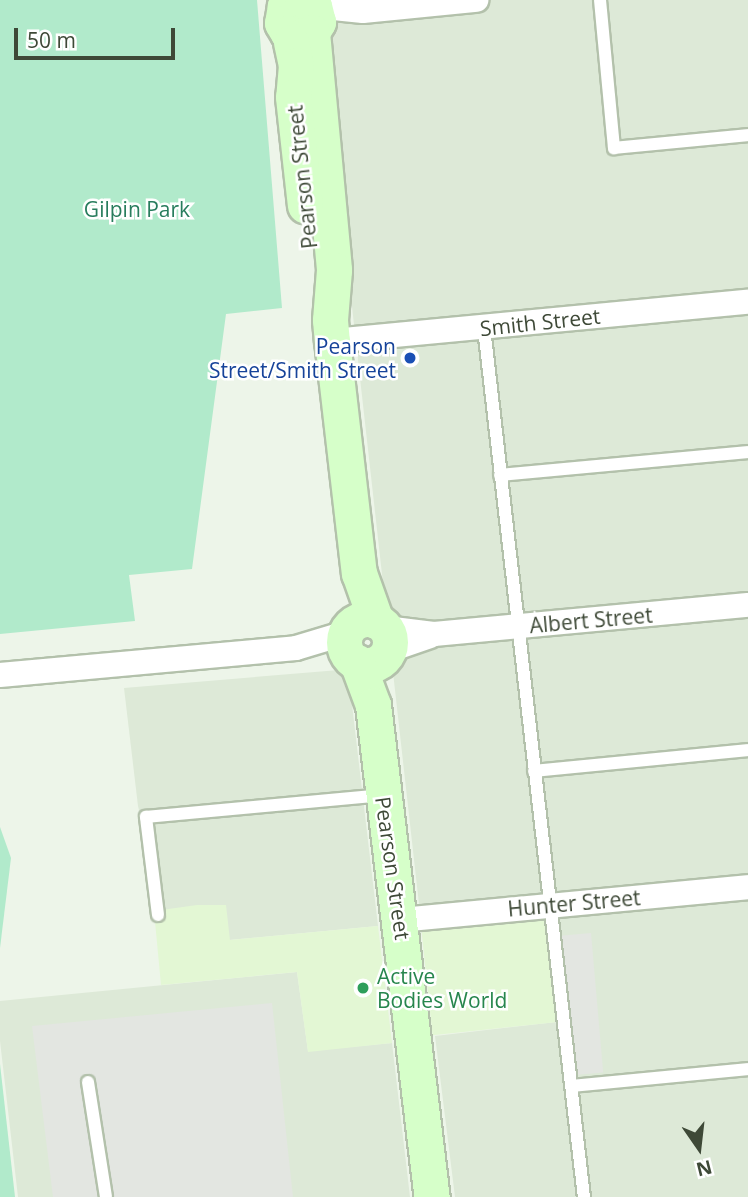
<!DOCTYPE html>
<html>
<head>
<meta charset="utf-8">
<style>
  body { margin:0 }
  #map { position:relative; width:748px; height:1197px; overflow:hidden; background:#edf5e9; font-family:"Open Sans",sans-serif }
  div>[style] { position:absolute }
  .residential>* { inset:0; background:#dde9d7 }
  .commercial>* { inset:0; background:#e3f7d4; transform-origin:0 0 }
  .green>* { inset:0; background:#b1eacb }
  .parking>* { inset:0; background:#e3e6e1; transform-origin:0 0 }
  .roads { filter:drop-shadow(2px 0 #b3c1ab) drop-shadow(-2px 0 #b3c1ab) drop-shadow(0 2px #b3c1ab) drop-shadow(0 -2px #b3c1ab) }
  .lane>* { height:12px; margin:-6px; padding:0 6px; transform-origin:6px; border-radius:6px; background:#fff }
  .street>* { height:24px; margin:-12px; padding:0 12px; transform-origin:12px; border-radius:12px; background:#fff }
  .secondary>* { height:35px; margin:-17.5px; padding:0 17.5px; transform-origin:17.5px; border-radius:17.5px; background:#d6ffc9 }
  .secondary>.ring { margin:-17.5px; padding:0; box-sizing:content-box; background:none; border:35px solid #d6ffc9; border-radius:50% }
  .dots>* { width:19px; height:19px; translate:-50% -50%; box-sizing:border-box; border:4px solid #fff; border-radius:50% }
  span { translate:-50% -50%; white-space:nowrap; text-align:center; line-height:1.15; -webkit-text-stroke:5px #fff; paint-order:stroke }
  .street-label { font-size:21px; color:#3e4937 }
  .park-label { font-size:21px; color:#287d5d }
  .transit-label { font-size:21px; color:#164399 }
  .right { translate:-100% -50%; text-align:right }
  .leisure-label { font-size:21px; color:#27864d }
  .left { translate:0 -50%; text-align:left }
  .north { position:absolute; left:664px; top:1113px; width:70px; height:70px; -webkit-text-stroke:5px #fff; paint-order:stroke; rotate:166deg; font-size:19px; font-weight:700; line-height:28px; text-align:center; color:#3e4937 }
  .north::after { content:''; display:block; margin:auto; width:24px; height:32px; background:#3e4937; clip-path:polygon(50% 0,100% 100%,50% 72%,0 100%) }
  .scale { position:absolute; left:14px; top:28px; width:161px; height:32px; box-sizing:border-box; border:4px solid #3e4937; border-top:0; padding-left:9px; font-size:21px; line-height:24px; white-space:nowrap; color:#3e4937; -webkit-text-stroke:5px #fff; paint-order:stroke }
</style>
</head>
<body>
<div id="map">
  <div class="residential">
    <i style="clip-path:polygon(322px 0,748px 0,748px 1197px,455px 1197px,435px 1036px,565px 1021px,420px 913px,338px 182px)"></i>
    <i style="clip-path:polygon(339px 670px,349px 679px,378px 926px,229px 940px,162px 908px,138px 806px,124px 688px)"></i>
    <i style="clip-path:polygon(297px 972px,308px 1051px,392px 1043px,410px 1197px,18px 1197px,0 1041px,0 1001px)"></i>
  </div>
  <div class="commercial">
    <i style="left:552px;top:900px;width:122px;height:133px;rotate:84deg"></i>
    <i style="clip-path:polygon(197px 905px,226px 905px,230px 940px,378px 926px,392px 1043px,308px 1052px,297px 972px,161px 985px,154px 911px)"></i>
  </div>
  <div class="green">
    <i style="clip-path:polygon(0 0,257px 0,282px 308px,226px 314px,192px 569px,129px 575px,135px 621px,0 634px)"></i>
    <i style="clip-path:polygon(0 827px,11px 858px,0 948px)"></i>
    <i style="clip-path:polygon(0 1064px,15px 1197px,0 1197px)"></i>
  </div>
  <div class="parking">
    <i style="left:591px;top:933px;width:140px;height:31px;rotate:85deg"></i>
    <i style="clip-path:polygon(272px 1003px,293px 1197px,53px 1197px,32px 1026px)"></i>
  </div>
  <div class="roads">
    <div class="lane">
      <i style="left:600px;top:0;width:149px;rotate:84.6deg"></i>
      <i style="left:614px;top:148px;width:135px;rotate:-5.5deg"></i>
      <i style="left:484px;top:328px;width:875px;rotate:83.44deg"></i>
      <i style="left:500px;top:475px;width:249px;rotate:-5.3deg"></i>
      <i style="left:534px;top:771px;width:215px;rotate:-5.6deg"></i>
      <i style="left:158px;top:915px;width:99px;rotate:-97deg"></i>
      <i style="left:146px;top:817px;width:238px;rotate:-5.3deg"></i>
      <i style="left:88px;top:1082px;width:116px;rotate:81.1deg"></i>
      <i style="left:572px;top:1086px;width:177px;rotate:-5.5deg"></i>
    </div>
    <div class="street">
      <i style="left:314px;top:6px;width:49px;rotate:5.8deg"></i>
      <i style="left:363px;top:11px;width:114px;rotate:-5.6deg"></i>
      <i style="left:332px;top:341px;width:418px;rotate:-5.4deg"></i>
      <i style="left:385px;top:628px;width:49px;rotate:7deg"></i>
      <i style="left:434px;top:634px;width:315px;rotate:-5.3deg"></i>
      <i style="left:387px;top:651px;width:46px;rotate:-19.2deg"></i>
      <i style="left:0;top:675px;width:297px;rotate:-5.2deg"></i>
      <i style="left:296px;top:648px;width:52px;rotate:-16.7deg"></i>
      <i style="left:400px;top:920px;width:350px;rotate:-5.4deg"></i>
    </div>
    <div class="secondary">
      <i style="left:296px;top:0;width:13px;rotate:151deg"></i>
      <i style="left:285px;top:6px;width:17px;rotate:100deg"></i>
      <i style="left:282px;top:23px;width:12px;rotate:59deg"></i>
      <i style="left:288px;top:33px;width:13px;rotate:18deg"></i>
      <i style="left:300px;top:37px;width:13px;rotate:-23deg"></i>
      <i style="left:312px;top:32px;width:12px;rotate:-59deg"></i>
      <i style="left:318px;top:22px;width:16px;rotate:-104deg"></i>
      <i style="left:314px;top:6px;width:13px;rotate:-151deg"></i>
      <i style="left:312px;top:32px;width:239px;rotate:84.7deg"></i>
      <i style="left:334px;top:270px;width:50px;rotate:94.6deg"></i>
      <i style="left:330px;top:320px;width:21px;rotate:85deg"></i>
      <i style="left:332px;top:341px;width:234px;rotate:83.4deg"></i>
      <i style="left:359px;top:573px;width:51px;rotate:70.5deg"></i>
      <i style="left:291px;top:42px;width:24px;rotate:78deg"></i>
      <i style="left:296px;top:65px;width:32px;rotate:95deg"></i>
      <i style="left:293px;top:97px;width:109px;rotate:83.7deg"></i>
      <i class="ring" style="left:344px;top:619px;width:11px;height:11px"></i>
      <i style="left:357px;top:662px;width:46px;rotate:69.6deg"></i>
      <i style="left:373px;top:705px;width:496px;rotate:83.2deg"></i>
    </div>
  </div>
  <div class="dots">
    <i style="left:410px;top:358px;background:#1a4fb4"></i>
    <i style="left:363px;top:988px;background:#2e9e5b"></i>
  </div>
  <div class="street-label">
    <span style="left:302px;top:177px;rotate:-96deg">Pearson Street</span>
    <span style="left:540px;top:322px;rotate:-6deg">Smith Street</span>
    <span style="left:591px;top:620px;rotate:-5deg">Albert Street</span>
    <span style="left:393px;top:868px;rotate:82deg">Pearson Street</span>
    <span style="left:574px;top:903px;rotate:-5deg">Hunter Street</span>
  </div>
  <div class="park-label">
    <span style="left:137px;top:209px">Gilpin Park</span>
  </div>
  <div class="transit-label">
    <span class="right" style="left:396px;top:358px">Pearson<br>Street/Smith Street</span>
  </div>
  <div class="leisure-label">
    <span class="left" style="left:377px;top:988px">Active<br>Bodies World</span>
  </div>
  <div class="north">N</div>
  <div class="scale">50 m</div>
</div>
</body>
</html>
